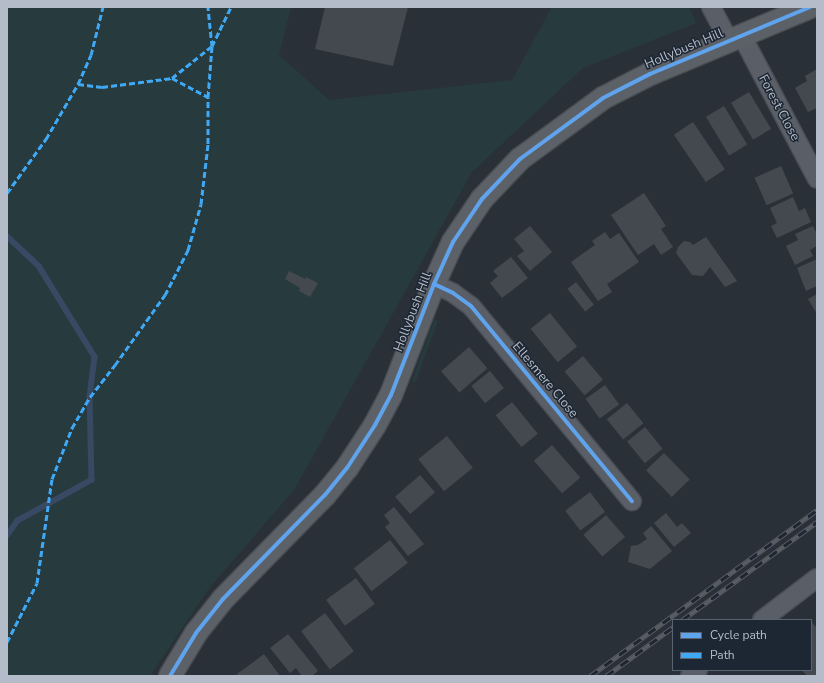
<!DOCTYPE html>
<html>
<head>
<meta charset="utf-8">
<style>
  body { margin:0 }
  #map { position:relative; width:824px; height:683px; overflow:hidden; background:#2a3038; font-family:"Nunito Sans",sans-serif }
  div>[style] { position:absolute }
  .green>* { inset:0; background:#273a3e }
  .stream>* { height:5.5px; margin:-2.75px; padding:0 2.75px; transform-origin:2.75px; border-radius:2.75px; background:#384963 }
  .building>* { inset:0; background:#444950; transform-origin:0 0 }
  .roads { filter:drop-shadow(1px 0 #484c53) drop-shadow(-1px 0 #484c53) drop-shadow(0 1px #484c53) drop-shadow(0 -1px #484c53) }
  .minor>* { height:18px; margin:-9px; padding:0 9px; transform-origin:9px; border-radius:9px; background:#5a5e66 }
  .major>* { height:22px; margin:-11px; padding:0 11px; transform-origin:11px; border-radius:11px; background:#5c6168 }
  .rail>* { height:4.5px; margin-top:-2.25px; transform-origin:0; background:repeating-linear-gradient(90deg,#1d2633 0 9px,#595d64 0 18px); box-sizing:border-box; border-block:1px solid #595d64 }
  .quiet>* { height:3px; margin-top:-1.5px; transform-origin:0; background:repeating-linear-gradient(90deg,#3fa9f5 0 6px,transparent 0 9px) }
  .cycleway>* { height:4px; margin:-2px; padding:0 2px; transform-origin:2px; border-radius:2px; background:#60a3ed }
  span { translate:-50% -50%; white-space:nowrap; text-align:center; line-height:1.15; -webkit-text-stroke:3px #1d2633; paint-order:stroke }
  .street-label { font-size:13px; color:#b4bcc9 }
  .frame { position:absolute; inset:0; border:8px solid #b4bcc9; pointer-events:none }
  .legend { position:absolute; left:672px; top:619px; width:140px; height:52px; box-sizing:border-box; background:#1d2633; border:1px solid #59626f; margin:0; padding:5px 7px; list-style:none; font-size:12px; color:#b4bcc9 }
  .legend li { display:flex; align-items:center; gap:8px; height:20px }
  .legend b { width:20px; border:1px solid #59626f }
</style>
</head>
<body>
<div id="map">
  <div class="green">
    <i style="clip-path:polygon(7px 7px,291px 7px,279px 55px,329px 100px,512px 80px,552px 7px,689px 7px,696px 23px,583px 68px,472px 172px,294px 490px,210px 587px,150px 676px,7px 676px)"></i>
    <i style="clip-path:polygon(434px 320px,438px 321px,415px 383px,412px 381px)"></i>
  </div>
  <div class="stream">
    <i style="left:7px;top:236px;width:44px;rotate:43.2deg"></i>
    <i style="left:39px;top:266px;width:107px;rotate:58.4deg"></i>
    <i style="left:95px;top:357px;width:40px;rotate:97.1deg"></i>
    <i style="left:90px;top:397px;width:83px;rotate:88.6deg"></i>
    <i style="left:92px;top:480px;width:85px;rotate:151deg"></i>
    <i style="left:18px;top:521px;width:19px;rotate:126deg"></i>
  </div>
  <div class="building">
    <i style="clip-path:polygon(325px 7px,408px 7px,393px 66px,315px 49px)"></i>
    <i style="clip-path:polygon(817px 69px,817px 108px,808px 112px,795px 88px,807px 81px,805px 76px)"></i>
    <i style="left:749px;top:92px;width:43px;height:21px;rotate:59deg"></i>
    <i style="left:724px;top:106px;width:45px;height:21px;rotate:59deg"></i>
    <i style="left:693px;top:122px;width:57px;height:23px;rotate:56deg"></i>
    <i style="left:781px;top:166px;width:30px;height:29px;rotate:66deg"></i>
    <i style="clip-path:polygon(644px 193px,666px 226px,661px 229px,673px 247px,661px 255px,654px 244px,638px 255px,611px 215px)"></i>
    <i style="clip-path:polygon(793px 197px,799px 211px,805px 208px,811px 222px,777px 238px,771px 226px,777px 223px,770px 208px)"></i>
    <i style="clip-path:polygon(530px 226px,552px 252px,530px 271px,517px 256px,524px 251px,514px 239px)"></i>
    <i style="clip-path:polygon(813px 226px,817px 234px,817px 246px,810px 250px,813px 256px,795px 265px,786px 246px,798px 240px,795px 234px)"></i>
    <i style="clip-path:polygon(605px 232px,610px 239px,619px 233px,639px 262px,607px 284px,612px 292px,598px 301px,571px 262px,595px 245px,592px 241px)"></i>
    <i style="clip-path:polygon(706px 237px,737px 281px,725px 287px,710px 267px,703px 276px,692px 275px,676px 253px,678px 247px,684px 241px,690px 242px,693px 245px)"></i>
    <i style="clip-path:polygon(511px 257px,528px 278px,502px 298px,490px 283px,498px 276px,493px 271px)"></i>
    <i style="clip-path:polygon(817px 259px,817px 286px,806px 291px,797px 268px)"></i>
    <i style="clip-path:polygon(289px 271px,305px 279px,306px 277px,318px 283px,310px 297px,299px 291px,300px 288px,285px 279px)"></i>
    <i style="left:576px;top:282px;width:29px;height:11px;rotate:52deg"></i>
    <i style="clip-path:polygon(817px 294px,817px 314px,808px 299px)"></i>
    <i style="left:550px;top:313px;width:43px;height:25px;rotate:51deg"></i>
    <i style="left:469px;top:347px;width:28px;height:37px;rotate:49deg"></i>
    <i style="left:583px;top:356px;width:31px;height:24px;rotate:50deg"></i>
    <i style="left:490px;top:371px;width:22px;height:24px;rotate:51deg"></i>
    <i style="left:605px;top:385px;width:24px;height:24px;rotate:54deg"></i>
    <i style="left:512px;top:402px;width:41px;height:21px;rotate:51deg"></i>
    <i style="left:627px;top:403px;width:26px;height:26px;rotate:51deg"></i>
    <i style="left:645px;top:427px;width:28px;height:23px;rotate:51deg"></i>
    <i style="left:447px;top:436px;width:41px;height:37px;rotate:51deg"></i>
    <i style="left:552px;top:445px;width:43px;height:24px;rotate:49deg"></i>
    <i style="left:664px;top:453px;width:37px;height:25px;rotate:46deg"></i>
    <i style="left:420px;top:475px;width:23px;height:33px;rotate:49deg"></i>
    <i style="left:590px;top:492px;width:25px;height:31px;rotate:53deg"></i>
    <i style="clip-path:polygon(394px 507px,424px 544px,408px 556px,385px 527px,390px 523px,384px 515px)"></i>
    <i style="clip-path:polygon(666px 513px,677px 527px,682px 523px,691px 533px,674px 547px,654px 523px)"></i>
    <i style="left:606px;top:515px;width:29px;height:30px;rotate:49deg"></i>
    <i style="clip-path:polygon(651px 526px,672px 551px,650px 569px,628px 562px,631px 546px,638px 545px,647px 539px,643px 533px)"></i>
    <i style="left:390px;top:540px;width:29px;height:46px;rotate:52deg"></i>
    <i style="left:356px;top:578px;width:32px;height:37px;rotate:54deg"></i>
    <i style="left:325px;top:613px;width:48px;height:30px;rotate:53deg"></i>
    <i style="clip-path:polygon(811px 621px,817px 628px,817px 676px,807px 676px,802px 670px,811px 670px)"></i>
    <i style="clip-path:polygon(288px 634px,318px 671px,312px 676px,302px 676px,296px 668px,290px 673px,270px 648px)"></i>
    <i style="clip-path:polygon(264px 654px,280px 676px,238px 676px,237px 674px)"></i>
  </div>
  <div class="roads">
    <div class="minor">
      <i style="left:711px;top:7px;width:38px;rotate:62deg"></i>
      <i style="left:742px;top:36px;width:161px;rotate:62.3deg"></i>
      <i style="left:434px;top:284px;width:21px;rotate:25deg"></i>
      <i style="left:453px;top:293px;width:22px;rotate:36deg"></i>
      <i style="left:471px;top:306px;width:253px;rotate:50.5deg"></i>
      <i style="left:762px;top:620px;width:69px;rotate:-37.4deg"></i>
      <i style="left:690px;top:676px;width:10px;rotate:-37deg"></i>
    </div>
    <div class="major">
      <i style="left:170px;top:676px;width:50px;rotate:-58.8deg"></i>
      <i style="left:196px;top:633px;width:43px;rotate:-51.5deg"></i>
      <i style="left:223px;top:599px;width:146px;rotate:-45.6deg"></i>
      <i style="left:325px;top:495px;width:35px;rotate:-51deg"></i>
      <i style="left:347px;top:468px;width:51px;rotate:-56.9deg"></i>
      <i style="left:375px;top:425px;width:34px;rotate:-62deg"></i>
      <i style="left:391px;top:395px;width:119px;rotate:-68.8deg"></i>
      <i style="left:434px;top:284px;width:46px;rotate:-65.7deg"></i>
      <i style="left:453px;top:242px;width:52px;rotate:-56deg"></i>
      <i style="left:482px;top:199px;width:55px;rotate:-46.5deg"></i>
      <i style="left:520px;top:159px;width:103px;rotate:-36.3deg"></i>
      <i style="left:603px;top:98px;width:53px;rotate:-27.1deg"></i>
      <i style="left:650px;top:74px;width:173px;rotate:-22.7deg"></i>
    </div>
  </div>
  <div class="rail">
    <i style="left:682px;top:620px;width:167px;rotate:-36deg"></i>
    <i style="left:590px;top:676px;width:281px;rotate:-36.2deg"></i>
    <i style="left:606px;top:676px;width:83px;rotate:-36.2deg"></i>
  </div>
  <div class="quiet">
    <i style="left:172px;top:78px;width:41px;rotate:27.8deg"></i>
    <i style="left:78px;top:84px;width:24px;rotate:7deg"></i>
    <i style="left:102px;top:87px;width:71px;rotate:-7.3deg"></i>
    <i style="left:172px;top:78px;width:51px;rotate:-38.7deg"></i>
    <i style="left:212px;top:46px;width:39px;rotate:-96deg"></i>
    <i style="left:7px;top:193px;width:67px;rotate:-54.2deg"></i>
    <i style="left:46px;top:139px;width:64px;rotate:-59.8deg"></i>
    <i style="left:78px;top:84px;width:32px;rotate:-66deg"></i>
    <i style="left:91px;top:55px;width:49px;rotate:-76deg"></i>
    <i style="left:7px;top:642px;width:66px;rotate:-63deg"></i>
    <i style="left:37px;top:583px;width:105px;rotate:-81.8deg"></i>
    <i style="left:52px;top:479px;width:55px;rotate:-68.6deg"></i>
    <i style="left:72px;top:428px;width:36px;rotate:-60deg"></i>
    <i style="left:90px;top:397px;width:41px;rotate:-52deg"></i>
    <i style="left:115px;top:365px;width:86px;rotate:-54.5deg"></i>
    <i style="left:165px;top:295px;width:51px;rotate:-62.9deg"></i>
    <i style="left:188px;top:250px;width:48px;rotate:-74.2deg"></i>
    <i style="left:201px;top:204px;width:60px;rotate:-83.3deg"></i>
    <i style="left:208px;top:144px;width:47px;rotate:-90deg"></i>
    <i style="left:208px;top:97px;width:51px;rotate:-85.5deg"></i>
    <i style="left:212px;top:46px;width:43px;rotate:-64deg"></i>
  </div>
  <div class="cycleway">
    <i style="left:434px;top:284px;width:21px;rotate:25deg"></i>
    <i style="left:453px;top:293px;width:22px;rotate:36deg"></i>
    <i style="left:471px;top:306px;width:253px;rotate:50.5deg"></i>
    <i style="left:170px;top:676px;width:50px;rotate:-58.8deg"></i>
    <i style="left:196px;top:633px;width:43px;rotate:-51.5deg"></i>
    <i style="left:223px;top:599px;width:146px;rotate:-45.6deg"></i>
    <i style="left:325px;top:495px;width:35px;rotate:-51deg"></i>
    <i style="left:347px;top:468px;width:51px;rotate:-56.9deg"></i>
    <i style="left:375px;top:425px;width:34px;rotate:-62deg"></i>
    <i style="left:391px;top:395px;width:119px;rotate:-68.8deg"></i>
    <i style="left:434px;top:284px;width:46px;rotate:-65.7deg"></i>
    <i style="left:453px;top:242px;width:52px;rotate:-56deg"></i>
    <i style="left:482px;top:199px;width:55px;rotate:-46.5deg"></i>
    <i style="left:520px;top:159px;width:103px;rotate:-36.3deg"></i>
    <i style="left:603px;top:98px;width:53px;rotate:-27.1deg"></i>
    <i style="left:650px;top:74px;width:173px;rotate:-22.7deg"></i>
  </div>
  <div class="street-label">
    <span style="left:684px;top:49px;rotate:-23deg">Hollybush Hill</span>
    <span style="left:779px;top:108px;rotate:62deg">Forest Close</span>
    <span style="left:413px;top:312px;rotate:-69deg">Hollybush Hill</span>
    <span style="left:545px;top:380px;rotate:50deg">Ellesmere Close</span>
  </div>
  <div class="frame"></div>
  <ul class="legend">
  <li><b style="height:5px;background:#60a3ed"></b>Cycle path</li>
  <li><b style="height:5px;background:#3fa9f5"></b>Path</li>
  </ul>
</div>
</body>
</html>
